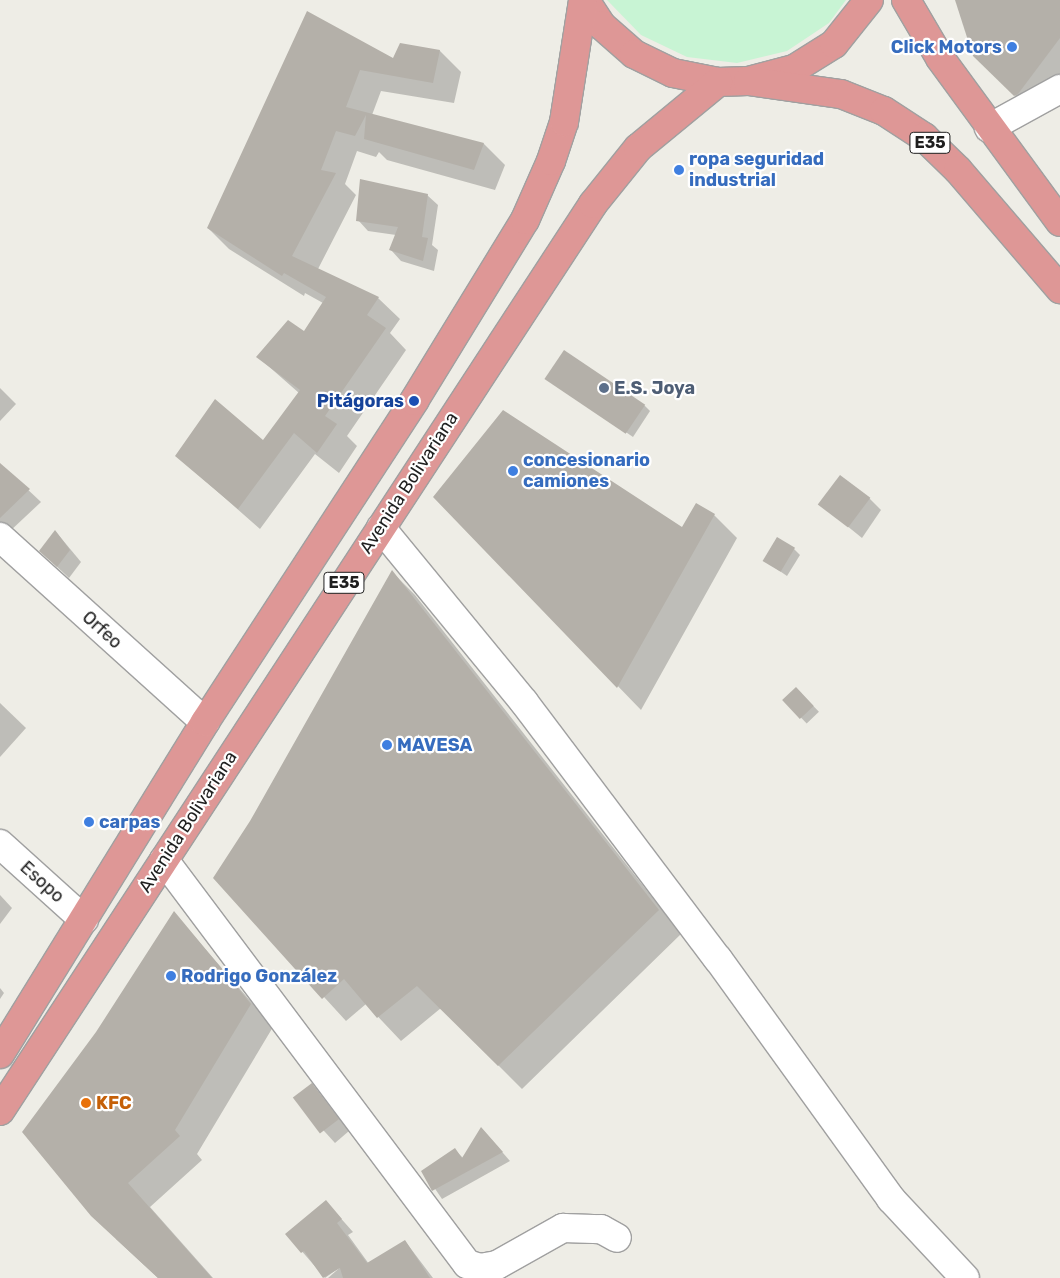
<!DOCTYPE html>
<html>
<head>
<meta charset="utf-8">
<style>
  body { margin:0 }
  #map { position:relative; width:1060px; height:1278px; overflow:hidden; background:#eeede6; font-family:Rubik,sans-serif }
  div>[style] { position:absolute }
  .park>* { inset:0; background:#c8f4d4 }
  .shadow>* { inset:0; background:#0003; transform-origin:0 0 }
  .building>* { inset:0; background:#b4b0a9; transform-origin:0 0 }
  .roads { filter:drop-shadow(1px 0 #a0a0a0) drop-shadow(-1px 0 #a0a0a0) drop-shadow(0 1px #a0a0a0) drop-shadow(0 -1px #a0a0a0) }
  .minor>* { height:28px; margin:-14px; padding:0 14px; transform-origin:14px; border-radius:14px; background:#fff }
  .highway>* { height:28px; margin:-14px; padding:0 14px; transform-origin:14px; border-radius:14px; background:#de9796 }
  .dots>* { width:14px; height:14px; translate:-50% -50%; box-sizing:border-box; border:2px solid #fff; border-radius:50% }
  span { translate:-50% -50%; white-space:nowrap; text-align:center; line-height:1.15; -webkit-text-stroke:4.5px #fff; paint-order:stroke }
  .shield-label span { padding:1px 4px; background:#fff; border:1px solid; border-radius:4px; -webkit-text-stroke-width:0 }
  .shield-label { font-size:16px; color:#1f1f1f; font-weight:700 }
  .shop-label { font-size:18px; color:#366cbe; font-weight:700 }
  .right { translate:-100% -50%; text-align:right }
  .left { translate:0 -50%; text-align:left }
  .service-label { font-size:18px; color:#4e5e75; font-weight:700 }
  .transit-label { font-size:18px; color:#164399; font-weight:700 }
  .street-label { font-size:18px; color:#1f1f1f }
  .food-label { font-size:18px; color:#c56008; font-weight:700 }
</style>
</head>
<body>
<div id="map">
  <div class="park">
    <i style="clip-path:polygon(607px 0,846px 0,829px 23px,787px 51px,737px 63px,687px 57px,641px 35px)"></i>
  </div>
  <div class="shadow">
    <i style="clip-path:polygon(957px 0,1060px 0,1060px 89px,1038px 118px,974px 55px)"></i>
    <i style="clip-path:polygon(308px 13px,393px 60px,401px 44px,440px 51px,461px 72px,454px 103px,381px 91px,372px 115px,484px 144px,505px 165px,495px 190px,387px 160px,379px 152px,376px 157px,357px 151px,345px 184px,356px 195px,318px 269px,378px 298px,400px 319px,390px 333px,406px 350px,347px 436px,357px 446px,339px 473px,315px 454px,260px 529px,177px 456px,264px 442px,299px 393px,258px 357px,304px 333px,323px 303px,305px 293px,304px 296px,229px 249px,208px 228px)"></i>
    <i style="clip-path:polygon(427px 195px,438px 205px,432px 245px,438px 250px,434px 271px,401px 261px,391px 250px,396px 235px,368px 231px,358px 220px)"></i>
    <i style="clip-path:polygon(547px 378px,645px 406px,650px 411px,633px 437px)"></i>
    <i style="clip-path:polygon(0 388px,16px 404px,0 421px)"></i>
    <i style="clip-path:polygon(7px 470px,41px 502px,8px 533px,0 525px,0 479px)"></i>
    <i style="clip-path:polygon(435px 497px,682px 529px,714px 515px,737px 538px,641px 710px)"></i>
    <i style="clip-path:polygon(869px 498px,881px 510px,862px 538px,820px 504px)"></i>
    <i style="clip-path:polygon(56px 532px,81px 562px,69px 578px,53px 563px)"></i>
    <i style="clip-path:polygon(794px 549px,800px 555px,787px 576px,765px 561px)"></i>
    <i style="clip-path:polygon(392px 572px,415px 595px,681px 934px,522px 1089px,441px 1008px,401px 1041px,366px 1004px,346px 1021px,215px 878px,251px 821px)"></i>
    <i style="left:796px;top:688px;width:33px;height:17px;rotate:46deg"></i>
    <i style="clip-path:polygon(0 703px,26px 728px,0 757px)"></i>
    <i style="clip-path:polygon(0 895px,12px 908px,0 924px)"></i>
    <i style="clip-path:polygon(174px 913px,273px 1027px,197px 1154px,202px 1160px,150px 1207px,213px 1278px,158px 1278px,116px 1239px,97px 1033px)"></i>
    <i style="clip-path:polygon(0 988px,4px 993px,0 999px)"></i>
    <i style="clip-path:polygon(312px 1084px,349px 1131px,335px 1143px,295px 1099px)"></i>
    <i style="clip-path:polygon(482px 1129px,510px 1161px,442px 1199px,423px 1171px,455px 1150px,463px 1158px)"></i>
    <i style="clip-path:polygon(337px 1214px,353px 1232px,348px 1235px,369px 1264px,405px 1241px,433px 1278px,328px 1278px,344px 1264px,325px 1278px,287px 1234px)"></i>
  </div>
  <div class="building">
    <i style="clip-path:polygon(955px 0,1060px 0,1060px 38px,1018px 94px,1014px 96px,973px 56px)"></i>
    <i style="clip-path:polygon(307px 11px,393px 58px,400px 43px,440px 50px,433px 83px,360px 70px,346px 107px,484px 143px,474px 170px,364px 139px,366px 115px,355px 136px,336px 131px,321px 170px,336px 173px,292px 256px,379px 297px,367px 315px,386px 328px,325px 416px,337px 424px,317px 453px,294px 433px,238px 509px,175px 456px,215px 399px,263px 440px,300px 390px,256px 357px,288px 320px,304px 331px,326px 297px,284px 273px,282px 276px,207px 228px)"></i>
    <i style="clip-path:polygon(360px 179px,428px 194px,422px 237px,428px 238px,423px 261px,389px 250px,398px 227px,356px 221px)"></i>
    <i style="left:564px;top:350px;width:98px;height:35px;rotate:34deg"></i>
    <i style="clip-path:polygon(503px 410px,682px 527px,696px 503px,715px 514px,617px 688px,433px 497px)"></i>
    <i style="clip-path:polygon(0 463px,30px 489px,0 518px)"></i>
    <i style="left:840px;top:475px;width:38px;height:37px;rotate:37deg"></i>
    <i style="clip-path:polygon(55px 530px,70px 550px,57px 567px,39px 551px)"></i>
    <i style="left:777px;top:537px;width:21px;height:28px;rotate:31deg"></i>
    <i style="clip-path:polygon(392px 570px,659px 910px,498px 1066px,417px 986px,377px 1018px,344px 979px,322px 999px,213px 878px,250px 821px)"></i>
    <i style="left:796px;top:687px;width:26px;height:19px;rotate:47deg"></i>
    <i style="clip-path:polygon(174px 911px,251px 1004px,175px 1130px,180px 1136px,128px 1183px,212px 1278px,158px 1278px,91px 1216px,22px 1132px,96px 1032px)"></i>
    <i style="left:312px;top:1083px;width:45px;height:24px;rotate:53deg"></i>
    <i style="clip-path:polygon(481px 1127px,503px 1152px,432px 1191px,421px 1171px,455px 1148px,462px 1158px)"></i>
    <i style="clip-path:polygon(326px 1200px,342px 1219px,337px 1223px,367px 1263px,405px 1240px,430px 1278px,343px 1278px,340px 1268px,323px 1278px,304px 1251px,301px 1253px,285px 1234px)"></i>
  </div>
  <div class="roads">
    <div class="minor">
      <i style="left:989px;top:128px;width:81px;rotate:-28.8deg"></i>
      <i style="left:381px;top:528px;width:225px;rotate:50.6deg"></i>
      <i style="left:524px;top:702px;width:322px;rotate:53deg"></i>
      <i style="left:718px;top:959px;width:296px;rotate:54.2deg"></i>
      <i style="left:891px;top:1199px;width:108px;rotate:46.9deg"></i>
      <i style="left:0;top:537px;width:276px;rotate:42.1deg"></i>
      <i style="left:0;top:844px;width:113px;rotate:42.1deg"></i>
      <i style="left:164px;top:860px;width:505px;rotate:53.13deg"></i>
      <i style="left:467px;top:1264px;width:14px;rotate:17deg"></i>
      <i style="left:480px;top:1268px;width:17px;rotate:-10deg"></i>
      <i style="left:497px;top:1265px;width:76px;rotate:-29.3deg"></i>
      <i style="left:563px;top:1228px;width:38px;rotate:2deg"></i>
      <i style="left:601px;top:1229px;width:18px;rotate:29deg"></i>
    </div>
    <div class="highway">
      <i style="left:585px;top:0;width:30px;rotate:57deg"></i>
      <i style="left:601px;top:25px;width:44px;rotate:41.3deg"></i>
      <i style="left:634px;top:54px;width:43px;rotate:26deg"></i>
      <i style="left:673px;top:73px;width:46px;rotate:11.3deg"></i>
      <i style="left:718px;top:82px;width:30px;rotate:-2deg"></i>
      <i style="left:748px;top:81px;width:48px;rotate:-14.6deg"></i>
      <i style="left:794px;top:69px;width:47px;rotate:-32deg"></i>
      <i style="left:834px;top:44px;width:56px;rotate:-51.5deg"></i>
      <i style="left:906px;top:0;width:67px;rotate:59.6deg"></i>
      <i style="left:940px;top:58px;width:203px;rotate:53.8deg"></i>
      <i style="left:748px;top:81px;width:94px;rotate:8deg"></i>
      <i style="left:841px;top:94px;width:46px;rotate:21.6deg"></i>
      <i style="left:884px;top:111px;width:48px;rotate:33deg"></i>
      <i style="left:924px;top:137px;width:47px;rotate:44.1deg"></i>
      <i style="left:958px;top:170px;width:157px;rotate:49.4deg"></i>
      <i style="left:0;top:1054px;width:390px;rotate:-58.3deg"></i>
      <i style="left:205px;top:722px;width:383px;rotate:-56.9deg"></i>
      <i style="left:414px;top:401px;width:212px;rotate:-58.5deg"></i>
      <i style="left:525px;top:220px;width:64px;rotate:-66.2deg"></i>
      <i style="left:551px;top:161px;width:41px;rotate:-71.6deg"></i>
      <i style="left:564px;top:122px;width:123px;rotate:-81.1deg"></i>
      <i style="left:0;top:1111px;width:1084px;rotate:-56.82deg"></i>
      <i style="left:593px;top:204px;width:72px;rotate:-51.2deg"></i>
      <i style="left:638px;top:148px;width:104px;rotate:-39.5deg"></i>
    </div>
  </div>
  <div class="dots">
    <i style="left:1012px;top:47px;background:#3f7fe0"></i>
    <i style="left:679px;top:170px;background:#3f7fe0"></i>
    <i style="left:604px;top:388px;background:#5c6f8a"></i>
    <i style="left:414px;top:401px;background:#1a4fb4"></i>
    <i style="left:513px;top:471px;background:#3f7fe0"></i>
    <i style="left:387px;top:745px;background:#3f7fe0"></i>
    <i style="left:89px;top:822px;background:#3f7fe0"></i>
    <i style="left:171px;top:976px;background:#3f7fe0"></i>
    <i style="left:86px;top:1103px;background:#e8710a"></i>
  </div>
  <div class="shield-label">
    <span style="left:930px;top:143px">E35</span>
    <span style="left:344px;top:583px">E35</span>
  </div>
  <div class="shop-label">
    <span class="right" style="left:1002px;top:47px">Click Motors</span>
    <span class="left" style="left:689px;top:170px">ropa seguridad<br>industrial</span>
    <span class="left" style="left:523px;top:471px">concesionario<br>camiones</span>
    <span class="left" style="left:397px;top:745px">MAVESA</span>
    <span class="left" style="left:99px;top:822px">carpas</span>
    <span class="left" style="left:181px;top:976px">Rodrigo González</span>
  </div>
  <div class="service-label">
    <span class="left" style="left:614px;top:388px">E.S. Joya</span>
  </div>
  <div class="transit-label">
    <span class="right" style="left:404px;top:401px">Pitágoras</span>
  </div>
  <div class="street-label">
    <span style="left:409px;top:483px;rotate:-57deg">Avenida Bolivariana</span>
    <span style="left:102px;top:630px;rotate:42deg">Orfeo</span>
    <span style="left:188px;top:822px;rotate:-57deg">Avenida Bolivariana</span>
    <span style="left:42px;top:882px;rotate:42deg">Esopo</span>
  </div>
  <div class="food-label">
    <span class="left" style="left:96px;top:1103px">KFC</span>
  </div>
</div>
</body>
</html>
